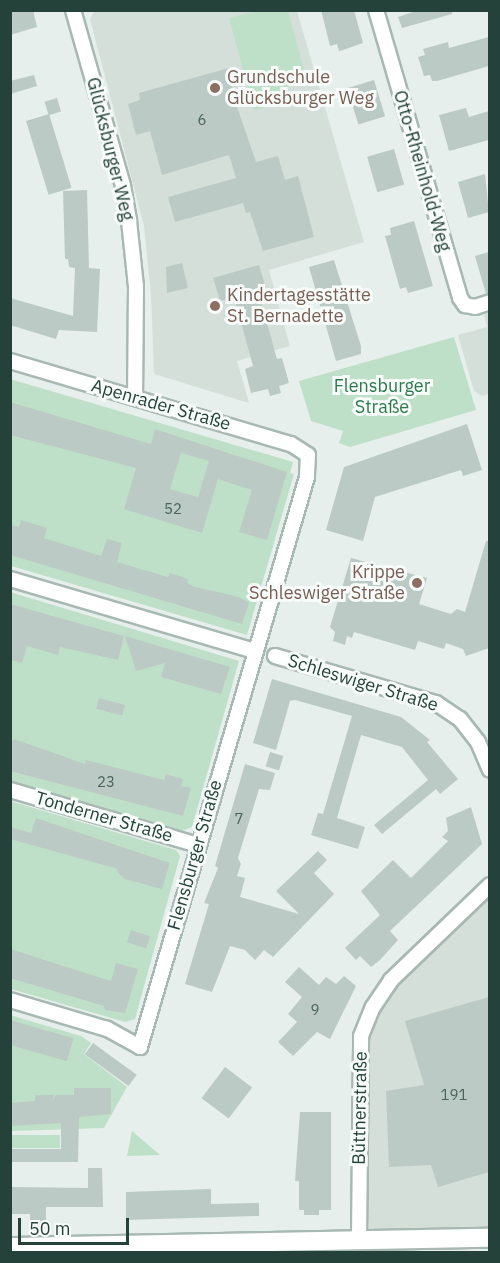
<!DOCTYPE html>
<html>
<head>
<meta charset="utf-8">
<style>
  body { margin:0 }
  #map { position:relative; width:500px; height:1263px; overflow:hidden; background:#e6efeb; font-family:"IBM Plex Sans",sans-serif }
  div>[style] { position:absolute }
  .built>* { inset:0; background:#d4dfda }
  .green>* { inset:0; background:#bfe0c8; transform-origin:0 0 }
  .building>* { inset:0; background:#bbcac4; transform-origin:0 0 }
  .roads { filter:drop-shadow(2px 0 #a8b8b2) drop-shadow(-2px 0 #a8b8b2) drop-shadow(0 2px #a8b8b2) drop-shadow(0 -2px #a8b8b2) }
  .minor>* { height:14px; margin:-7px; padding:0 7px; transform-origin:7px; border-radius:7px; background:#fff }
  .secondary>* { height:18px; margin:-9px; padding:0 9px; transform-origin:9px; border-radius:9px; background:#fff }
  .dots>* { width:16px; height:16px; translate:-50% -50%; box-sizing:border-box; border:3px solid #f7fbf9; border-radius:50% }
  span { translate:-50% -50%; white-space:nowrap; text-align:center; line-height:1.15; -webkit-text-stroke:6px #f7fbf9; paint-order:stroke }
  .number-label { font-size:15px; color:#4a645c }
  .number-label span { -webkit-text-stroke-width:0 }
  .education-label { font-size:18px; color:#785e54 }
  .left { translate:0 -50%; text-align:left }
  .right { translate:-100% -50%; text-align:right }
  .street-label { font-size:18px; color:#24423a }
  .park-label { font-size:18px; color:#2d7a4b }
  .frame { position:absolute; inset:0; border:12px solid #24423a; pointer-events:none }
  .scale { position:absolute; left:18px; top:1218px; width:111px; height:27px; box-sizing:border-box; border:3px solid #24423a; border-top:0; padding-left:8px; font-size:18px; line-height:21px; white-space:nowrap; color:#24423a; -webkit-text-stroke:4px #f7fbf9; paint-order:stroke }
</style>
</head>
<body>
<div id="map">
  <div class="built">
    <i style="clip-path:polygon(95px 10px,297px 11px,364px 242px,269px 270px,290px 346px,237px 361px,249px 403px,154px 374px,151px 294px,144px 226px,90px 19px)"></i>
    <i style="clip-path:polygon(489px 313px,489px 394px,482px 396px,474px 391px,458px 335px,487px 327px,484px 315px)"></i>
    <i style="clip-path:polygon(489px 885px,489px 1238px,359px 1238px,359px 1058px,373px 1007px)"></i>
  </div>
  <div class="green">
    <i style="clip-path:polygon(256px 11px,288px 11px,304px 69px,294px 76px,287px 89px,290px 101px,254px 110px,229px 18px)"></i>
    <i style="clip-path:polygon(454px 337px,476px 410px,350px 447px,339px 443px,343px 431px,311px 421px,299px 381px)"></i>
    <i style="clip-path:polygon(10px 379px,293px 462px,290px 473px,294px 474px,247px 635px,11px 566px)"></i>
    <i style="clip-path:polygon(10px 592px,239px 661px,192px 827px,180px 832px,11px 783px)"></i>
    <i style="clip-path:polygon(10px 801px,176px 850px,180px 856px,135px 1019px,125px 1022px,11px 989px)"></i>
    <i style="clip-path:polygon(10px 1015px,81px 1036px,91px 1043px,84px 1054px,127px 1087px,104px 1128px,11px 1131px)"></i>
    <i style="clip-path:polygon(132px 1131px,160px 1155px,127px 1156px)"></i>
    <i style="left:11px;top:1135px;width:49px;height:13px"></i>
  </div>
  <div class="building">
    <i style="clip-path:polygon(10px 10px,33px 10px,37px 27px,10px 35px)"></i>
    <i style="clip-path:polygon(321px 10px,354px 10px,363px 43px,343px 50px,339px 51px,337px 44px,330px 46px)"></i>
    <i style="clip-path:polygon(419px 10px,452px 10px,452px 14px,402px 28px,398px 17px)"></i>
    <i style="clip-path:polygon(489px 37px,489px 66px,437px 81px,432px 81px,430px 75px,424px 76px,418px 57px,425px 55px,423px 49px,448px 42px,449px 48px)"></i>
    <i style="clip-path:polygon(229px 68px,233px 95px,256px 162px,278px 156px,285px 180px,298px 176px,314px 237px,263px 251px,250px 212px,246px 213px,243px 203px,175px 222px,168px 197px,236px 178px,229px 155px,162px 175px,150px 131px,136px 135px,128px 104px,140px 100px,139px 93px)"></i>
    <i style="clip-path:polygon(34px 75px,37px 86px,10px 94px,10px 81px)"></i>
    <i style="left:374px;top:80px;width:38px;height:28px;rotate:73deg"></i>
    <i style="left:57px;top:98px;width:14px;height:13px;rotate:73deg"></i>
    <i style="clip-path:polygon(466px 108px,469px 117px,489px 111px,489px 140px,449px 151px,439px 115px)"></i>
    <i style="left:49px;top:114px;width:77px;height:24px;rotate:73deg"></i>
    <i style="left:394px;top:149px;width:37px;height:28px;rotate:74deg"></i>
    <i style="clip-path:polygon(485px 174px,489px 212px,468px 218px,458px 182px)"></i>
    <i style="clip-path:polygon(87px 190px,89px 268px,100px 269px,97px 332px,59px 330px,56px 339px,10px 325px,10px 298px,73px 316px,75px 268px,69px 267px,68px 259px,65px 259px,63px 191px)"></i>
    <i style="clip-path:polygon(414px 221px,433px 286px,408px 293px,406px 287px,400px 289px,385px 236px,391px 235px,390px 228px)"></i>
    <i style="clip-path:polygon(489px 252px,489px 293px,486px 294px,475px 256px)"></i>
    <i style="clip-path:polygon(334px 260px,361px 346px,361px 354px,336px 361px,309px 267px)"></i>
    <i style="clip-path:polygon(182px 263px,188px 288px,167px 293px,166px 267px)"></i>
    <i style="clip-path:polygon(259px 265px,266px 288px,258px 291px,277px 359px,282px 358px,289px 383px,279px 386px,281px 393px,270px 396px,268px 389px,251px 393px,245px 369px,253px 366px,234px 297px,220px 301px,213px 278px)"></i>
    <i style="clip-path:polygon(evenodd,10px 402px,151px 444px,155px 429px,287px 472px,267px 540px,239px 532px,252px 490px,218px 479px,202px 533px,124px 509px,136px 468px,10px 435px,10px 402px,181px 453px,209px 461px,198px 497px,170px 489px,181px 453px)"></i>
    <i style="clip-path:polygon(467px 424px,482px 470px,463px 476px,461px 470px,375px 497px,363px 541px,326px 530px,344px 467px)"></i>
    <i style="clip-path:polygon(21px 520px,47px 528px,44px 538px,101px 556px,107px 539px,122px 543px,117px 562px,168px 577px,170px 573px,188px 579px,187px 583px,195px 587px,239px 597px,249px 603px,242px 624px,10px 555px,10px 525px,19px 527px)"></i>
    <i style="clip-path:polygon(486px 541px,489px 541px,489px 648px,466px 656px,463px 649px,446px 643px,444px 649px,418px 641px,415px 650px,354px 632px,352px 638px,347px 636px,345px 645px,333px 641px,335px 632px,330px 627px,351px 558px,427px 578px,419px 604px,451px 614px,457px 609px,465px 612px)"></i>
    <i style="clip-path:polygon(10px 604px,124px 636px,118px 660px,60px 647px,58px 655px,27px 646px,22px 663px,10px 660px)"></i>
    <i style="clip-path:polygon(125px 636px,230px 667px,221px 694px,161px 677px,165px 663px,136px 671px)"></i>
    <i style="clip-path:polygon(272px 679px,401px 717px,430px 740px,427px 742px,458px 779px,440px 794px,436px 789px,382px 834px,374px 825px,428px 780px,402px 747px,361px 735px,337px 818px,365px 827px,358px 849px,311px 835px,318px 813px,323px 814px,352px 716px,295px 700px,290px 701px,276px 750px,253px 743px)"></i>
    <i style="left:99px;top:698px;width:27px;height:11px;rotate:15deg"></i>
    <i style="clip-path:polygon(14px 739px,85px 764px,86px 760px,164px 780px,166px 774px,183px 779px,181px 786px,191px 788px,183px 816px,10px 771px,10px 745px)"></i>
    <i style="left:270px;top:752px;width:14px;height:15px;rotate:17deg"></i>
    <i style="clip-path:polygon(245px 764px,275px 773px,270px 790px,259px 789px,238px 858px,241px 864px,237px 876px,245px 878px,240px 897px,299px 914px,276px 891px,318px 851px,327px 860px,314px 873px,334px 894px,273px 957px,264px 950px,255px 960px,245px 950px,230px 946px,212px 992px,185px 984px,209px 904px,204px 903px,218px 868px,215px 866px)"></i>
    <i style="clip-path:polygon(471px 807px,482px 844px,390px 931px,398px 940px,380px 960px,371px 967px,360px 956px,356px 960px,345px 948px,380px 915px,361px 891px,393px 860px,411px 878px,448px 841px,442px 837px,448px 831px,446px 818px)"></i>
    <i style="clip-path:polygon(36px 818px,170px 863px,162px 889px,125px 879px,117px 872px,118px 869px,10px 839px,10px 827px,31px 833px)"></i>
    <i style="left:131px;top:930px;width:20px;height:13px;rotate:18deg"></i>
    <i style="clip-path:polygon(10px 949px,111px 981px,116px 963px,138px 969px,125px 1013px,105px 1010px,104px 1006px,10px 978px)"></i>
    <i style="clip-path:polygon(299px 967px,319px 985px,326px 977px,336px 984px,344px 976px,356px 986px,330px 1039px,317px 1032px,293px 1056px,278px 1042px,297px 1022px,288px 1014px,302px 997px,285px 982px)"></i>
    <i style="clip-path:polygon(489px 997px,489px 1172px,438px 1187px,431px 1165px,389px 1167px,386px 1091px,424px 1085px,405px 1021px)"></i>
    <i style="left:10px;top:1020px;width:66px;height:24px;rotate:16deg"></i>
    <i style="left:93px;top:1043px;width:54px;height:14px;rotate:36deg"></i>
    <i style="left:225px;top:1067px;width:34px;height:39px;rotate:37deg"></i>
    <i style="clip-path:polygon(74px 1088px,111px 1088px,111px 1114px,79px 1117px,78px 1162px,10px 1162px,10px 1149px,61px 1149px,61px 1123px,10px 1126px,10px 1103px,35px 1101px,35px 1095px,54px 1095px,52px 1101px,56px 1095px,74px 1095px)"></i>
    <i style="clip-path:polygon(300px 1112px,331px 1112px,331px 1210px,319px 1210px,319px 1215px,304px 1215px,304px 1210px,299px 1210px,299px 1181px,295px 1181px)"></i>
    <i style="clip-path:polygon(88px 1168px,102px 1168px,103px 1207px,46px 1207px,46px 1221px,30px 1221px,30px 1214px,10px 1214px,10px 1187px,88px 1188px)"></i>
    <i style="clip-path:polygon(211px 1189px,211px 1204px,259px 1203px,259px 1216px,126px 1220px,126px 1192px)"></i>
  </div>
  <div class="roads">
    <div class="minor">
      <i style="left:73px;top:10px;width:183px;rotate:74.1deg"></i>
      <i style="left:123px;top:186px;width:36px;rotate:80deg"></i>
      <i style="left:129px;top:221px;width:65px;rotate:83.9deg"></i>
      <i style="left:136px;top:286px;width:112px;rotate:90.5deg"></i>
      <i style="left:376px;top:10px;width:300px;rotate:73.7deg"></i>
      <i style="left:460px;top:298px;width:9px;rotate:54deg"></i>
      <i style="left:465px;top:305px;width:10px;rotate:11deg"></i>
      <i style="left:475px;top:307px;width:16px;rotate:-18deg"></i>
      <i style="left:10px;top:361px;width:293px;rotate:16.5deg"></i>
      <i style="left:291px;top:444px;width:20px;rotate:33deg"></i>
      <i style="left:308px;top:455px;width:22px;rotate:93deg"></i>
      <i style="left:307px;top:477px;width:594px;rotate:106.33deg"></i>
      <i style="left:140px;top:1047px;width:38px;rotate:-151deg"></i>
      <i style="left:107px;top:1029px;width:101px;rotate:-163.4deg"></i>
      <i style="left:10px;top:579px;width:255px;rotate:16.4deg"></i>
      <i style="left:275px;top:656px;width:168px;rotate:16.3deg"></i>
      <i style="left:436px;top:703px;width:29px;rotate:34deg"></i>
      <i style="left:460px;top:719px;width:29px;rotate:52deg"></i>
      <i style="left:478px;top:742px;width:30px;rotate:67deg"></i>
      <i style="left:10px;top:790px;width:196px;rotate:16.3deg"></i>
      <i style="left:359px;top:1238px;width:202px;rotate:-89.4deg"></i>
      <i style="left:361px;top:1036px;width:31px;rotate:-68deg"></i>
      <i style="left:373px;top:1007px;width:32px;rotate:-56deg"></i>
      <i style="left:391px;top:980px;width:137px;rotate:-43.8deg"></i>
    </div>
    <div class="secondary">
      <i style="left:10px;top:1247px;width:480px;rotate:-1.1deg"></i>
    </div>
  </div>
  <div class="dots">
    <i style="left:215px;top:88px;background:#8d6e63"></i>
    <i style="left:215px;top:306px;background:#8d6e63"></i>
    <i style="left:417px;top:583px;background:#8d6e63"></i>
  </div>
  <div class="number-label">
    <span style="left:202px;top:120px">6</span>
    <span style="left:173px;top:509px">52</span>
    <span style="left:106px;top:782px">23</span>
    <span style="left:239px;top:819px">7</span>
    <span style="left:315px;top:1010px">9</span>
    <span style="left:454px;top:1095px">191</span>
  </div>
  <div class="education-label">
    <span class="left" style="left:227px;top:88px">Grundschule<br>Glücksburger Weg</span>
    <span class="left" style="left:227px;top:306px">Kindertagesstätte<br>St. Bernadette</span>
    <span class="right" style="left:405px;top:583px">Krippe<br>Schleswiger Straße</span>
  </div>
  <div class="street-label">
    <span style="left:110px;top:149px;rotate:76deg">Glücksburger Weg</span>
    <span style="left:422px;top:171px;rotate:74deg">Otto-Rheinhold-Weg</span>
    <span style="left:161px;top:405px;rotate:16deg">Apenrader Straße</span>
    <span style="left:363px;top:683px;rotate:17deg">Schleswiger Straße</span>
    <span style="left:104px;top:817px;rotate:16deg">Tonderner Straße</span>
    <span style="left:195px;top:855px;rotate:-74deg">Flensburger Straße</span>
    <span style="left:360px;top:1108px;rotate:-89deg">Büttnerstraße</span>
  </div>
  <div class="park-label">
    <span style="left:382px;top:397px">Flensburger<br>Straße</span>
  </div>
  <div class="frame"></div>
  <div class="scale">50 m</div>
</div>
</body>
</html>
